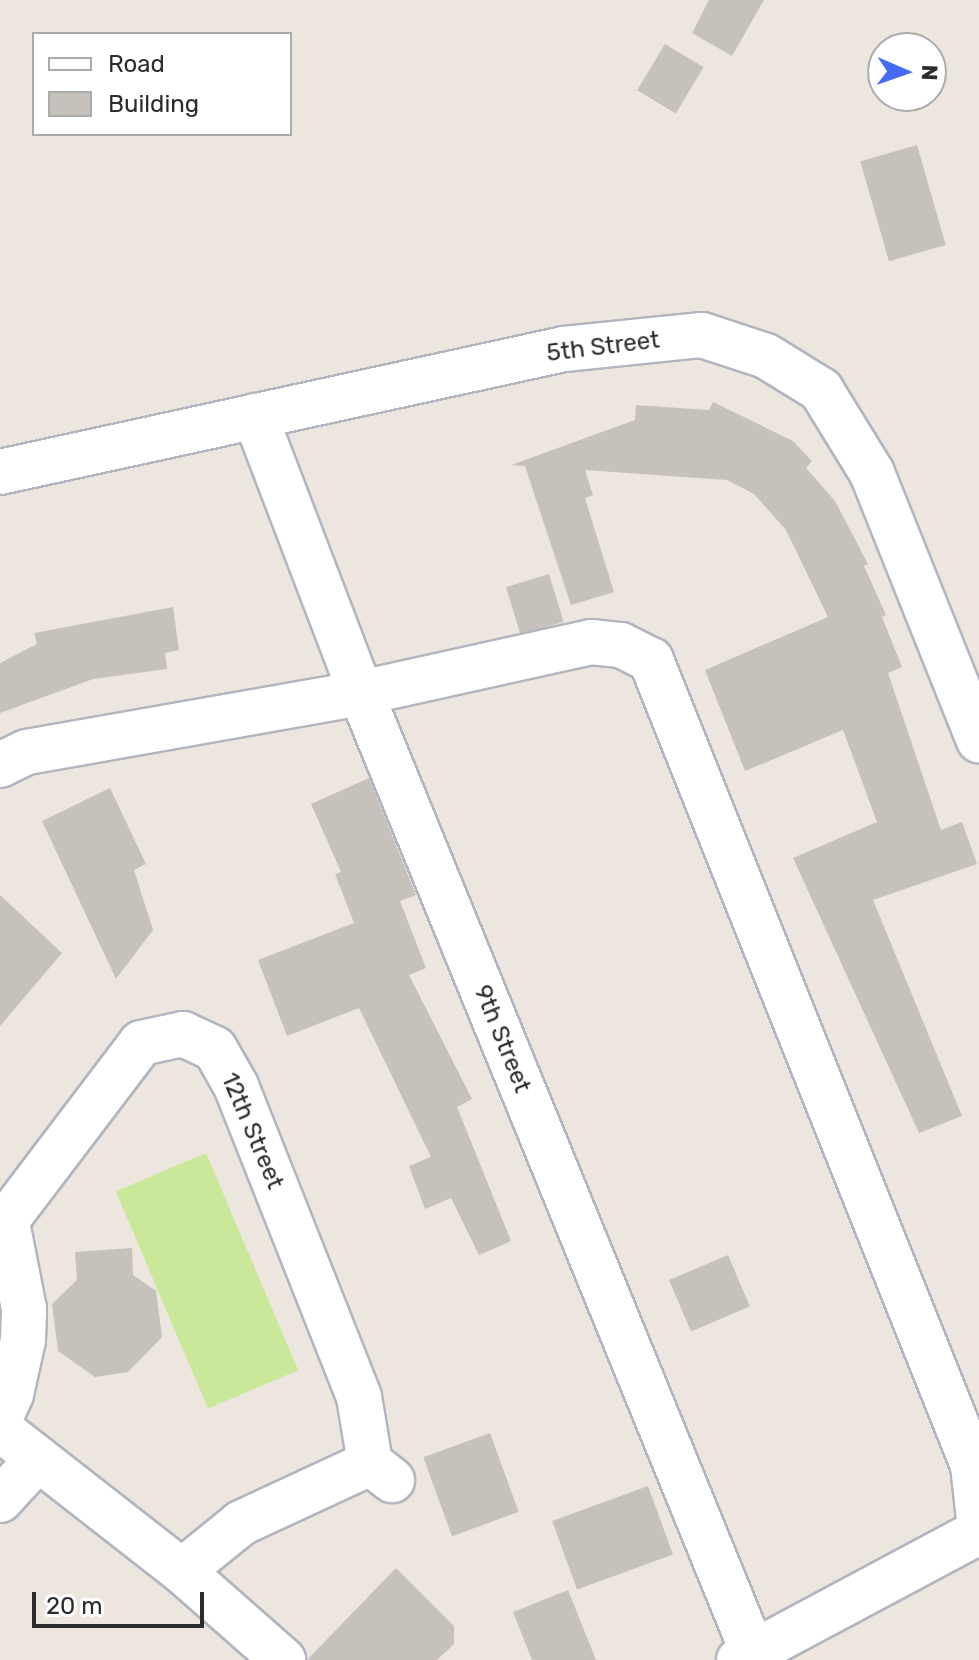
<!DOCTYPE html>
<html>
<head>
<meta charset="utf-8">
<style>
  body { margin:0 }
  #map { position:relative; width:979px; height:1660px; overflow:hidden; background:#ede6df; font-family:Rubik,sans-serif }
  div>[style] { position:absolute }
  .pitch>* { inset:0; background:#c9e89a; transform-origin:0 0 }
  .building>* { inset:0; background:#c6c1ba; transform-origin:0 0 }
  .roads { filter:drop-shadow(2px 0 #b2b5bf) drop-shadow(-2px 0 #b2b5bf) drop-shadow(0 2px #b2b5bf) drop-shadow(0 -2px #b2b5bf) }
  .minor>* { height:44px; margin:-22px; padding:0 22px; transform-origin:22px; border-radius:22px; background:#fff }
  span { translate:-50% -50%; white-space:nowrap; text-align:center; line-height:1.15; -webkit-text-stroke:7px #fff; paint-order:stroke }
  .street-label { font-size:24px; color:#2c2c2c }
  .legend { position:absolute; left:32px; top:32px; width:260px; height:104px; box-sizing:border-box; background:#fff; border:2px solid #ababab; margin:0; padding:10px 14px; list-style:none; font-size:24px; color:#2c2c2c }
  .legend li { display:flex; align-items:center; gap:16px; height:40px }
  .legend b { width:40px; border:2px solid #ababab }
  .north { position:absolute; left:867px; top:32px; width:80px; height:80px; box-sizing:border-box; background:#fff; border:2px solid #ababab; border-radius:50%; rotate:92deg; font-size:22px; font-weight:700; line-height:32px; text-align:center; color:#2c2c2c }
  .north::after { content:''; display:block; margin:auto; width:28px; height:36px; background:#456af4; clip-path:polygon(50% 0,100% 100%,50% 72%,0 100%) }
  .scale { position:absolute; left:32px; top:1592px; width:172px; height:36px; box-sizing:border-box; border:4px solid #2c2c2c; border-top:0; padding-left:10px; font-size:24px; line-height:28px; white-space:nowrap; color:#2c2c2c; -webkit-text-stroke:6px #fff; paint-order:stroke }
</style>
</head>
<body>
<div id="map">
  <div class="pitch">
    <i style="left:206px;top:1153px;width:236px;height:98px;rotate:67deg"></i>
  </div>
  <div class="building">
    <i style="clip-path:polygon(709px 0,764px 0,732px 56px,692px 33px)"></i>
    <i style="left:665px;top:44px;width:45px;height:54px;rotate:31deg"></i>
    <i style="left:917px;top:145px;width:104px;height:59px;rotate:74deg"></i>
    <i style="clip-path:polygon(713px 402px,793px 441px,812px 461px,806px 468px,835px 501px,868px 564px,864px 566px,886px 615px,882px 617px,902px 667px,888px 673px,941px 830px,962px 822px,977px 864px,873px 900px,962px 1116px,919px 1133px,793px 858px,877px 822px,843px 730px,745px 771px,705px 670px,828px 617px,786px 530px,754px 494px,727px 480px,585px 470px,593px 495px,585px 498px,614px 592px,571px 605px,525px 466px,511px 465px,635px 420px,636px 405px,709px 410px)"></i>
    <i style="left:549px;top:574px;width:50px;height:45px;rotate:73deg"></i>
    <i style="clip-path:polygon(173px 607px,179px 650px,165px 653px,167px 669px,93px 679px,0 713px,0 663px,37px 644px,34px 633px)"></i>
    <i style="clip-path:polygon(369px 778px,416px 895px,400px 901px,426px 968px,409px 975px,472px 1099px,457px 1107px,511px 1241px,479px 1255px,451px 1198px,425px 1209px,409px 1166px,431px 1157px,359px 1008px,287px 1036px,258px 960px,354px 923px,335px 874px,341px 872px,311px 804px)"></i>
    <i style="clip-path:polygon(110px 788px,146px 864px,134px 870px,153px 930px,116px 979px,42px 821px)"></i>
    <i style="clip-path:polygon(0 895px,62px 953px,0 1026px)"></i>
    <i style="clip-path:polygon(132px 1248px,133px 1275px,156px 1291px,162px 1337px,128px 1372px,95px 1377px,58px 1351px,52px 1304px,77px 1280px,75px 1252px)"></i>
    <i style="left:728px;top:1255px;width:56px;height:64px;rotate:67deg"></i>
    <i style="left:490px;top:1433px;width:84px;height:71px;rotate:70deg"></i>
    <i style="left:648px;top:1486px;width:73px;height:102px;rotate:70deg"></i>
    <i style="clip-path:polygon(396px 1568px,454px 1626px,454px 1644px,437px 1660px,307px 1660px)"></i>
    <i style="clip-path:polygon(568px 1590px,596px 1660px,532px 1660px,513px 1612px)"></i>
  </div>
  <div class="roads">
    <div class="minor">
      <i style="left:255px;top:416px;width:297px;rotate:69.1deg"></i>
      <i style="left:361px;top:693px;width:1045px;rotate:67.78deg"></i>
      <i style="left:0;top:472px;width:577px;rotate:-12.3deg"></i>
      <i style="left:564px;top:349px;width:139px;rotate:-5.8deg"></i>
      <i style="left:702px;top:335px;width:67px;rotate:18.2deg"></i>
      <i style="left:766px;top:356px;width:65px;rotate:31.7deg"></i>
      <i style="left:821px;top:390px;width:97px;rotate:58.4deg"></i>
      <i style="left:872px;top:473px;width:288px;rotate:68.2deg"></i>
      <i style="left:0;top:765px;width:30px;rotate:-26deg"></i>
      <i style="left:27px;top:752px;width:339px;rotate:-10deg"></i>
      <i style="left:361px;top:693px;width:236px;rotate:-12.5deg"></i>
      <i style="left:591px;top:642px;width:30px;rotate:6deg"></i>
      <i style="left:621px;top:645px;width:34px;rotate:27deg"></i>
      <i style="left:651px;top:660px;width:867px;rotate:68.2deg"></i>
      <i style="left:973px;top:1465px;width:54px;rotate:83.7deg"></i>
      <i style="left:0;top:1229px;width:233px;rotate:-52.8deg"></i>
      <i style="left:141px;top:1043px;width:43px;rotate:-12.1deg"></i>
      <i style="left:183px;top:1034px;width:35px;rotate:25deg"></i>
      <i style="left:215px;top:1049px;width:43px;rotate:60.4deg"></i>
      <i style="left:236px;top:1086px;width:334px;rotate:68.4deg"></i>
      <i style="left:359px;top:1397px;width:67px;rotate:80.5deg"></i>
      <i style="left:370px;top:1463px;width:28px;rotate:38deg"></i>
      <i style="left:0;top:1418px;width:26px;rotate:-65deg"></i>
      <i style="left:11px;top:1394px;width:55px;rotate:-77.5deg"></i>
      <i style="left:23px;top:1340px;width:31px;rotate:-88deg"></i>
      <i style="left:24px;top:1309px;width:89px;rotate:-101.1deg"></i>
      <i style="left:0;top:1429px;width:231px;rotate:38deg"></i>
      <i style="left:182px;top:1571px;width:135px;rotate:41.4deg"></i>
      <i style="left:0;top:1500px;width:56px;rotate:-47.2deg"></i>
      <i style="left:182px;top:1571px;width:76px;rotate:-39.1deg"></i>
      <i style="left:241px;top:1523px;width:142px;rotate:-24.9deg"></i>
      <i style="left:739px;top:1660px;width:272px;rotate:-28.1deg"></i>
    </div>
  </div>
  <div class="street-label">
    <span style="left:603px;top:347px;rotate:-7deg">5th Street</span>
    <span style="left:502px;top:1039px;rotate:68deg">9th Street</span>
    <span style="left:252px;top:1131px;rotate:67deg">12th Street</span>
  </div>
  <ul class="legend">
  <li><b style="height:10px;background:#fff"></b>Road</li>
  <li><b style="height:22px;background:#c6c1ba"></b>Building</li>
  </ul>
  <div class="north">N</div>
  <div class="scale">20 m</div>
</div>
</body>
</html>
